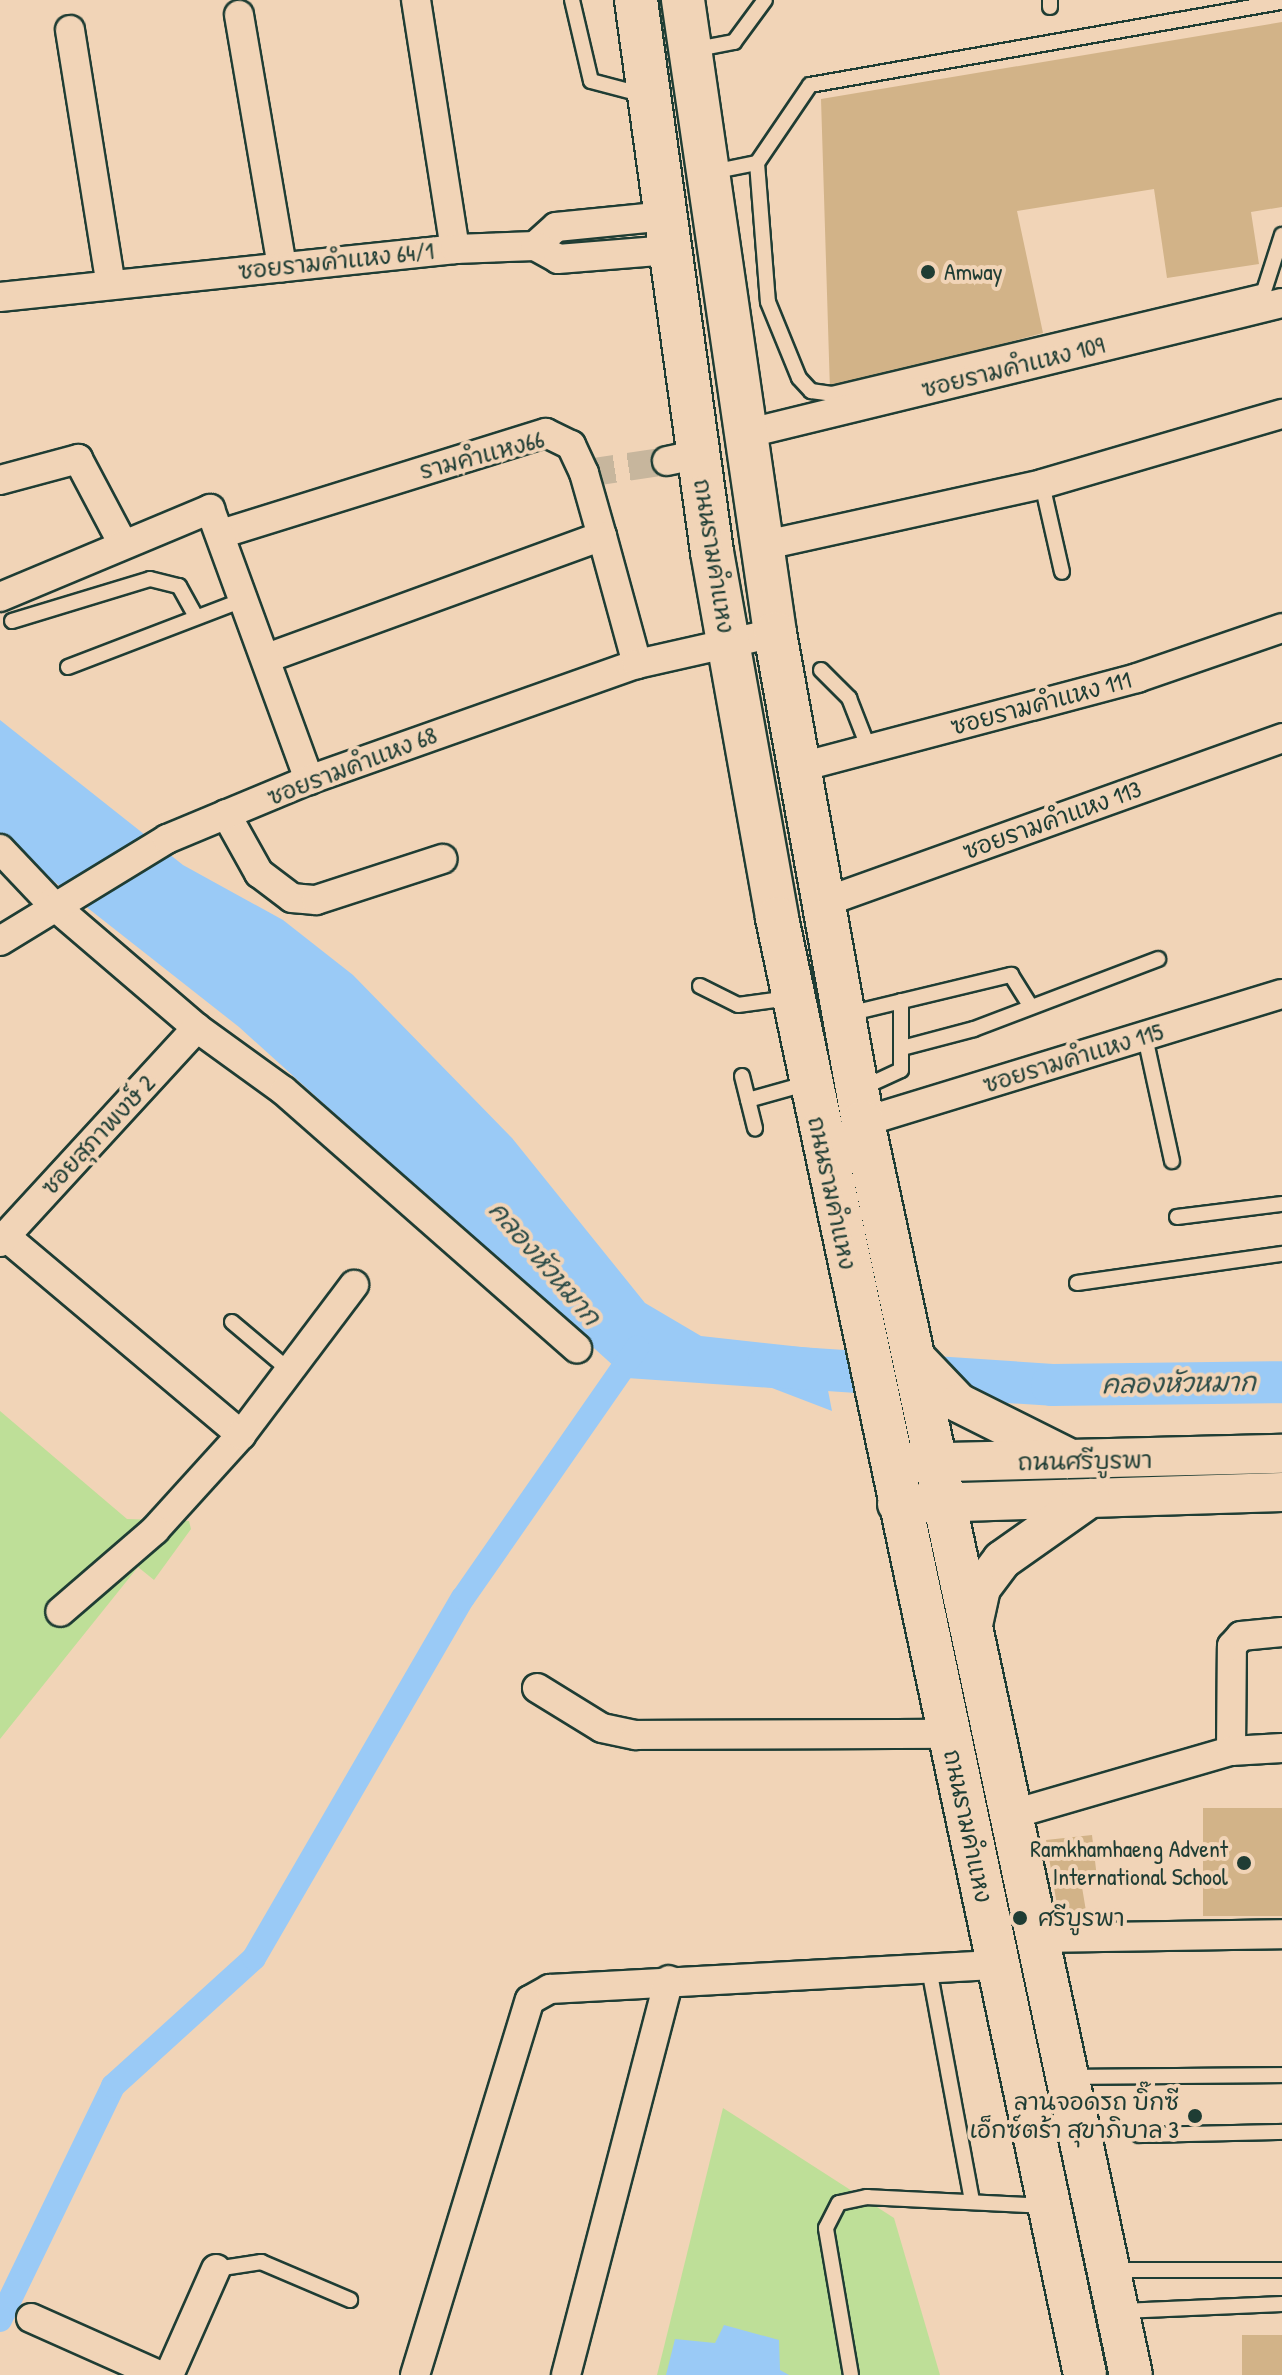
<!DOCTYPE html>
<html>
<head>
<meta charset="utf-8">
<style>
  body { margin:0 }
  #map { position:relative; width:1282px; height:2375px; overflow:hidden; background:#f1d4b7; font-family:"Patrick Hand","Playpen Sans Thai",sans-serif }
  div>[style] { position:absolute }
  .green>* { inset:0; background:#bedf98 }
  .water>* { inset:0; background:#9acaf6 }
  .canal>* { height:24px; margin:-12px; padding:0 12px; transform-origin:12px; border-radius:12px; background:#9acaf6 }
  .river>* { height:42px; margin:-21px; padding:0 21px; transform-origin:21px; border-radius:21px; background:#9acaf6 }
  .building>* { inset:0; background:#d2b388; transform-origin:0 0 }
  .street-tunnel>* { height:28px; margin-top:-14px; transform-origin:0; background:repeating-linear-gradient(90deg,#c7b69d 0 28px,transparent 0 42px) }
  .roads { filter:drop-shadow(2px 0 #1f3d34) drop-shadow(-2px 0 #1f3d34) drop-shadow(0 2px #1f3d34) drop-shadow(0 -2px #1f3d34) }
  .lane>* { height:14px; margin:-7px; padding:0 7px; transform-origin:7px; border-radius:7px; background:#f1d4b7 }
  .street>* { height:28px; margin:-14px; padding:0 14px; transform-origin:14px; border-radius:14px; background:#f1d4b7 }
  .secondary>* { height:38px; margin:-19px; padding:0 19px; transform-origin:19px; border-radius:19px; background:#f1d4b7 }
  .primary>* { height:42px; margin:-21px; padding:0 21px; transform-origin:21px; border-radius:21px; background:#f1d4b7 }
  .dots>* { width:22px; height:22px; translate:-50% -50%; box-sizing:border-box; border:4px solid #f1d4b7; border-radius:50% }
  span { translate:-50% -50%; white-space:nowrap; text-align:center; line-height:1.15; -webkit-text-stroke:8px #f1d4b7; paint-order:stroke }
  .street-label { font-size:24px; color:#1f3d34 }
  .poi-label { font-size:24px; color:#1f3d34 }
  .left { translate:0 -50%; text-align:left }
  .right { translate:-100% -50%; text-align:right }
  .water-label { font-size:26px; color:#2b4b47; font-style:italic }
</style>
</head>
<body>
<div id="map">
  <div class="green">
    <i style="clip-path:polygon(0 1411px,127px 1519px,189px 1521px,191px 1529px,154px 1580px,138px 1567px,0 1739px)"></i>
    <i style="clip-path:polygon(723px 2108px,894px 2218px,940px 2375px,657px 2375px)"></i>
  </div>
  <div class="water">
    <i style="clip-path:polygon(0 720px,183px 865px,283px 920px,353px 975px,512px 1138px,645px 1303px,701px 1336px,820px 1349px,832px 1411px,772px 1388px,627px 1378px,239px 1027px,0 839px)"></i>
    <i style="clip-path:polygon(724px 2325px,779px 2340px,780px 2370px,789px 2375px,666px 2375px,675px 2339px,715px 2343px)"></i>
  </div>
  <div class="canal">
    <i style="left:0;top:2320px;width:260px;rotate:-64.2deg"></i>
    <i style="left:113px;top:2086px;width:190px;rotate:-42.2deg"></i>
    <i style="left:254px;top:1958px;width:416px;rotate:-59.9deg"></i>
    <i style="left:463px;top:1598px;width:305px;rotate:-55.2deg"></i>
  </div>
  <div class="river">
    <i style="left:768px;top:1366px;width:285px;rotate:3.8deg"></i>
    <i style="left:1052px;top:1385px;width:230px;rotate:-0.7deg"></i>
  </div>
  <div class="building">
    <i style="clip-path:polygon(1282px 22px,1282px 207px,1251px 212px,1259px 264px,1167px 278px,1154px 189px,1017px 211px,1043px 333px,830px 391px,821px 99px)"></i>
    <i style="left:1282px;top:1808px;width:108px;height:79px;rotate:90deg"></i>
    <i style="clip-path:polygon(1092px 1835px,1097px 1878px,1081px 1881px,1087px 1917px,1058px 1911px,1046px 1840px)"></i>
    <i style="left:1282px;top:2335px;width:40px;height:40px;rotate:90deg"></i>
  </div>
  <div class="street-tunnel">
    <i style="left:587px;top:473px;width:81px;rotate:-8.5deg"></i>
  </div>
  <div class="roads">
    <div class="lane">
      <i style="left:572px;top:0;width:83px;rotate:76.8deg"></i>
      <i style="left:591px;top:81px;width:55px;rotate:14.8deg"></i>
      <i style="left:1050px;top:0;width:7px;rotate:90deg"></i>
      <i style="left:692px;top:50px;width:43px;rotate:-10.8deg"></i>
      <i style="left:734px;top:42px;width:52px;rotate:-53.6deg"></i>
      <i style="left:757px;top:163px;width:94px;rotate:-55.8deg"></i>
      <i style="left:810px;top:85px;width:479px;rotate:-10deg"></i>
      <i style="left:712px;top:172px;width:46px;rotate:-11.3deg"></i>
      <i style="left:757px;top:163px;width:139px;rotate:85.5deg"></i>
      <i style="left:768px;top:302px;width:82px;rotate:67.8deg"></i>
      <i style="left:799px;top:378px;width:18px;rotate:47deg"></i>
      <i style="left:811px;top:391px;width:21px;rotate:8deg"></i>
      <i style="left:832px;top:394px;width:444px;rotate:-13.4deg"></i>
      <i style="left:1264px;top:291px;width:59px;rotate:-72.2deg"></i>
      <i style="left:1042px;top:484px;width:90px;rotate:77.2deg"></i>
      <i style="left:12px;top:621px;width:144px;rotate:-16.9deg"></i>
      <i style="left:150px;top:579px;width:30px;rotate:14deg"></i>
      <i style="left:179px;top:586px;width:35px;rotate:61deg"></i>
      <i style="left:68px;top:667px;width:190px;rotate:-21deg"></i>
      <i style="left:821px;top:670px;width:40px;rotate:45deg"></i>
      <i style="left:849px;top:698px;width:55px;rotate:68.6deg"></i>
      <i style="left:700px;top:986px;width:42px;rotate:26.6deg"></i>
      <i style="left:738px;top:1005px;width:52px;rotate:-7.7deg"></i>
      <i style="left:848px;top:1014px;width:168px;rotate:-13.5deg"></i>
      <i style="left:1011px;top:975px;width:34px;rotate:58deg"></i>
      <i style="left:1145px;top:1037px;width:127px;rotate:77.7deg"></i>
      <i style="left:906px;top:1047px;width:70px;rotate:-14.8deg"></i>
      <i style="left:974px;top:1029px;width:197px;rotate:-20.8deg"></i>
      <i style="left:742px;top:1076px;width:54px;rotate:76deg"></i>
      <i style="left:860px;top:1089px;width:45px;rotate:-24.9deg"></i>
      <i style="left:901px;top:1070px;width:69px;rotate:-90deg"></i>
      <i style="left:748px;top:1100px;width:63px;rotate:-15.6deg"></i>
      <i style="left:1177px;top:1217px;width:106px;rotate:-7.1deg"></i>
      <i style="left:1077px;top:1283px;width:207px;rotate:-8.1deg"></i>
      <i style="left:232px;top:1322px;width:75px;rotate:40.1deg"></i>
      <i style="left:930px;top:1974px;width:231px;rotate:79.5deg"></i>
      <i style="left:1070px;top:2077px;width:212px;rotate:-0.5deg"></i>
      <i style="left:1139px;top:2135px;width:143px;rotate:-1.2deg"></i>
      <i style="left:216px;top:2269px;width:46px;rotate:-8.8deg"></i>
      <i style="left:261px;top:2262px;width:97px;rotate:23.1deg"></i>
      <i style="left:1113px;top:2270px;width:169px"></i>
      <i style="left:1122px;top:2311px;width:160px;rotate:-2.5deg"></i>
      <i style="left:851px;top:2375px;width:149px;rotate:-99.7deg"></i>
      <i style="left:826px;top:2228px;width:28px;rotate:-63deg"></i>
      <i style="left:839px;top:2203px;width:29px;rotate:-12deg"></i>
      <i style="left:867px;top:2197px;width:178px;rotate:2.9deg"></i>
    </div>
    <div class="street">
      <i style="left:416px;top:0;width:252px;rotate:81.1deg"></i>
      <i style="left:239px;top:15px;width:256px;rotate:80.3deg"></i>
      <i style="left:70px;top:30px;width:258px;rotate:80.9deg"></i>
      <i style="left:535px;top:246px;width:28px;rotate:-42deg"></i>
      <i style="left:556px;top:227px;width:111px;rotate:-5.7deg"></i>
      <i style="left:0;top:297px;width:458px;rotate:-6deg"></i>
      <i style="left:455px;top:249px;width:80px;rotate:-2.1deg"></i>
      <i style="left:535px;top:246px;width:26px;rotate:29deg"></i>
      <i style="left:558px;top:259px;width:112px;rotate:-4.6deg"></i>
      <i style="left:745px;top:434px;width:553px;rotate:-13.71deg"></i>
      <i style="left:667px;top:461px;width:33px;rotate:-12deg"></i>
      <i style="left:0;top:480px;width:81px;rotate:-15.1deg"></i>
      <i style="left:78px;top:459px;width:96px;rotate:62.1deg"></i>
      <i style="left:224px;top:533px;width:337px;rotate:-17.3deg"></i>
      <i style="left:546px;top:433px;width:28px;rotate:26deg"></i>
      <i style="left:571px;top:445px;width:31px;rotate:65deg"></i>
      <i style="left:584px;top:473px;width:66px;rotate:74.1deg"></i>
      <i style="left:602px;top:536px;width:354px;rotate:160deg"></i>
      <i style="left:602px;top:536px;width:133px;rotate:74.7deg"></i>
      <i style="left:761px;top:546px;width:288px;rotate:-12.4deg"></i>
      <i style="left:1042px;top:484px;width:250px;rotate:-16.3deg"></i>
      <i style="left:0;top:597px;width:228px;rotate:-22.7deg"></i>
      <i style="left:210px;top:509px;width:289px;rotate:69.9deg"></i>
      <i style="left:797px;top:768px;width:352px;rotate:-14.8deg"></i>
      <i style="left:1137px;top:678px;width:153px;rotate:-19deg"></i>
      <i style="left:226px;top:814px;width:68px;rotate:60.8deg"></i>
      <i style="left:259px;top:873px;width:41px;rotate:37.1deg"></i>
      <i style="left:292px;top:898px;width:24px;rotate:5deg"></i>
      <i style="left:316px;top:900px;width:133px;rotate:-18deg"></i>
      <i style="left:0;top:849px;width:74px;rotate:46.6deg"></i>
      <i style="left:51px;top:903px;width:192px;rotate:40.6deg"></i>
      <i style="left:197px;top:1028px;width:107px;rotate:35.9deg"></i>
      <i style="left:284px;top:1091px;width:390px;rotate:41.3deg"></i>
      <i style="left:822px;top:903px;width:489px;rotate:-19.7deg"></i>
      <i style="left:0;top:941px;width:196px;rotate:-31.4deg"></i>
      <i style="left:167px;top:839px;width:154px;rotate:-22.6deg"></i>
      <i style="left:309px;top:780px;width:348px;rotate:-19.5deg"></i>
      <i style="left:637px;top:664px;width:141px;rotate:-12.7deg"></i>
      <i style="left:863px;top:1122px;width:438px;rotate:-17deg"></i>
      <i style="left:5px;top:1236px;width:309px;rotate:40.1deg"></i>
      <i style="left:241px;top:1435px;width:128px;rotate:132.2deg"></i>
      <i style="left:155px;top:1530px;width:125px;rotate:139.2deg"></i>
      <i style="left:0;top:1242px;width:291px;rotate:-47.4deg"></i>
      <i style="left:241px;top:1435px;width:188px;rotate:-53deg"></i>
      <i style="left:537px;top:1688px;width:76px;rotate:31.6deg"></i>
      <i style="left:602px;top:1728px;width:35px;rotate:12deg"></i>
      <i style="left:636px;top:1735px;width:312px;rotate:-0.2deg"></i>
      <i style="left:1231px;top:1751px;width:105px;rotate:-89.5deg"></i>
      <i style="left:1232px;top:1646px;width:13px;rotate:-48deg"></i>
      <i style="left:1241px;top:1636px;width:41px;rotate:-5.6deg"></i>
      <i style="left:1010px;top:1815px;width:230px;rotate:-16.2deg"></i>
      <i style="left:1231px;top:1751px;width:51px;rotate:-3.4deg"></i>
      <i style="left:1037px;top:1938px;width:245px;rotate:-0.9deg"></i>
      <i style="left:31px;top:2318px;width:140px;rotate:24deg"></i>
      <i style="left:169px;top:2375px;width:116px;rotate:-66.1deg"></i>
      <i style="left:415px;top:2375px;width:392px;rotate:-73deg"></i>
      <i style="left:530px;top:2000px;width:23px;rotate:-29deg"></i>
      <i style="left:550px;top:1989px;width:449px;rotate:-3.1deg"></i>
      <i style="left:566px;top:2375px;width:408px;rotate:-75.4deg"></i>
    </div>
    <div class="secondary">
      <i style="left:911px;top:1353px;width:69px;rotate:46.2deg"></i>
      <i style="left:959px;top:1403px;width:119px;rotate:26.6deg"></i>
      <i style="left:907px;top:1463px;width:375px;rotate:-1.4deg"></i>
      <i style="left:897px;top:1504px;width:385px;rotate:-1.8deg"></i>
      <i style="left:971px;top:1634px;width:47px;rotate:-77.7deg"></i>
      <i style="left:981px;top:1588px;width:35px;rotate:-53deg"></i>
      <i style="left:1002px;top:1560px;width:108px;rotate:-35.2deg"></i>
    </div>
    <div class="primary">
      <i style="left:636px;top:0;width:557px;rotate:82.16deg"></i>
      <i style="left:712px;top:552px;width:372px;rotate:79.9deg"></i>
      <i style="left:777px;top:918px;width:1489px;rotate:78.06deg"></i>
      <i style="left:683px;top:0;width:640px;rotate:81.73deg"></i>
      <i style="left:775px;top:633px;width:497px;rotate:79.8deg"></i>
      <i style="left:863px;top:1122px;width:1281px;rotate:77.93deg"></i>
    </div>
  </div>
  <div class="dots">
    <i style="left:928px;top:272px;background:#1f3d34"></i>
    <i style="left:1244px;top:1863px;background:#1f3d34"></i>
    <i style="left:1020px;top:1918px;background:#1f3d34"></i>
    <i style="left:1195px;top:2116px;background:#1f3d34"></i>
  </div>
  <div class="street-label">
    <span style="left:336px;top:261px;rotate:-6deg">ซอยรามคำแหง 64/1</span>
    <span style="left:1013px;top:367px;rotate:-14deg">ซอยรามคำแหง 109</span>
    <span style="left:482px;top:455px;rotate:-15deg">รามคำแหง66</span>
    <span style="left:714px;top:556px;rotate:81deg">ถนนรามคำแหง</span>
    <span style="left:1041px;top:703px;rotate:-15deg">ซอยรามคำแหง 111</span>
    <span style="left:352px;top:766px;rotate:-21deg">ซอยรามคำแหง 68</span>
    <span style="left:1052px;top:820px;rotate:-20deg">ซอยรามคำแหง 113</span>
    <span style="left:1073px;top:1058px;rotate:-17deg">ซอยรามคำแหง 115</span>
    <span style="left:98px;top:1135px;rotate:-47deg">ซอยสุภาพงษ์ 2</span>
    <span style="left:832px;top:1193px;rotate:78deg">ถนนรามคำแหง</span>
    <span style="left:1085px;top:1461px;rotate:-1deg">ถนนศรีบูรพา</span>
    <span style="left:968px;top:1826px;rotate:78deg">ถนนรามคำแหง</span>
  </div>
  <div class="poi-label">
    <span class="left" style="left:944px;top:272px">Amway</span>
    <span class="right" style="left:1228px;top:1863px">Ramkhamhaeng Advent<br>International School</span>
    <span class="left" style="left:1038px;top:1918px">ศรีบูรพา</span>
    <span class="right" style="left:1179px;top:2116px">ลานจอดรถ บิ๊กซี<br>เอ็กซ์ตร้า สุขาภิบาล 3</span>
  </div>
  <div class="water-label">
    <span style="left:545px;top:1263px;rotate:49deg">คลองหัวหมาก</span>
    <span style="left:1179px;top:1383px;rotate:-1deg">คลองหัวหมาก</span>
  </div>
</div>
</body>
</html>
